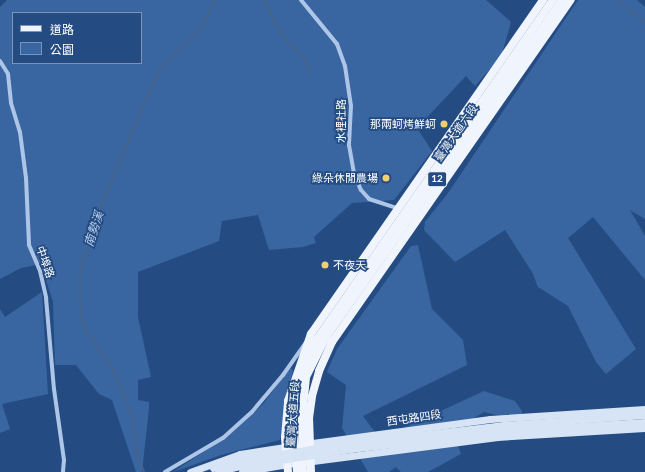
<!DOCTYPE html>
<html>
<head>
<meta charset="utf-8">
<style>
  body { margin:0 }
  #map { position:relative; width:645px; height:472px; overflow:hidden; background:#244c83; font-family:Lato,"Noto Sans TC",sans-serif }
  div>[style] { position:absolute }
  .green>* { inset:0; background:#3966a0 }
  .stream>* { height:1.5px; margin:-0.75px; padding:0 0.75px; transform-origin:0.75px; border-radius:0.75px; background:#46638a }
  .street>* { height:4px; margin:-2px; padding:0 2px; transform-origin:2px; border-radius:2px; background:#adc6e8 }
  .secondary>* { height:7px; margin:-3.5px; padding:0 3.5px; transform-origin:3.5px; border-radius:3.5px; background:#d7e4f6 }
  .primary>* { height:8px; margin:-4px; padding:0 4px; transform-origin:4px; border-radius:4px; background:#eff4fd }
  .secondary-bridge>* { height:7px; margin:-3.5px; padding:0 3.5px; transform-origin:3.5px; border-radius:3.5px; background:#d7e4f6 }
  .dots>* { width:11px; height:11px; translate:-50% -50%; box-sizing:border-box; border:2px solid #244c83; border-radius:50% }
  span { translate:-50% -50%; white-space:nowrap; text-align:center; line-height:1.15; -webkit-text-stroke:3.5px #244c83; paint-order:stroke }
  .shield-label span { padding:1px 3px; background:#244c83; border:1px solid; border-radius:3px; -webkit-text-stroke-width:0 }
  .shield-label { font-size:10px; color:#fff; font-weight:700 }
  .street-label { font-size:11px; color:#fff }
  .poi-label { font-size:11px; color:#fff }
  .right { translate:-100% -50%; text-align:right }
  .left { translate:0 -50%; text-align:left }
  .water-label { font-size:12px; color:#b8d0ef; font-style:italic }
  .legend { position:absolute; left:12px; top:12px; width:130px; height:52px; box-sizing:border-box; background:#244c83; border:1px solid #7c94b5; margin:0; padding:5px 7px; list-style:none; font-size:12px; color:#fff }
  .legend li { display:flex; align-items:center; gap:8px; height:20px }
  .legend b { width:20px; border:1px solid #7c94b5 }
</style>
</head>
<body>
<div id="map">
  <div class="green">
    <i style="clip-path:polygon(evenodd,7px 0,486px 0,511px 22px,501px 57px,475px 86px,466px 76px,417px 128px,432px 151px,394px 200px,352px 203px,314px 237px,316px 243px,303px 247px,269px 250px,258px 215px,222px 221px,219px 241px,138px 272px,138px 317px,151px 377px,138px 380px,138px 400px,149px 402px,149px 408px,142px 472px,136px 472px,112px 400px,99px 394px,76px 365px,55px 365px,53px 302px,41px 264px,21px 268px,0 279px,0 7px,7px 0,13px 13px,141px 13px,141px 63px,13px 63px,13px 13px)"></i>
    <i style="clip-path:polygon(578px 0,637px 0,645px 7px,645px 219px,630px 210px,645px 236px,645px 280px,593px 217px,568px 238px,636px 349px,606px 374px,596px 362px,568px 306px,538px 287px,532px 272px,505px 230px,455px 262px,424px 230px,425px 222px,448px 193px)"></i>
    <i style="clip-path:polygon(418px 245px,432px 309px,463px 340px,467px 365px,363px 416px,380px 439px,484px 391px,515px 401px,522px 411px,522px 421px,484px 412px,453px 431px,461px 454px,428px 472px,401px 472px,396px 467px,389px 472px,368px 472px,342px 428px,346px 385px,327px 372px,337px 349px,411px 246px)"></i>
    <i style="clip-path:polygon(42px 292px,48px 394px,2px 404px,10px 429px,0 433px,0 309px,5px 317px)"></i>
    <i style="clip-path:polygon(290px 368px,293px 370px,280px 440px,221px 455px,173px 472px,229px 435px,263px 404px)"></i>
  </div>
  <div class="stream">
    <i style="left:265px;top:0;width:25px;rotate:67deg"></i>
    <i style="left:275px;top:23px;width:22px;rotate:56deg"></i>
    <i style="left:287px;top:41px;width:20px;rotate:41deg"></i>
    <i style="left:302px;top:54px;width:21px;rotate:62deg"></i>
    <i style="left:616px;top:0;width:36px;rotate:36deg"></i>
    <i style="left:144px;top:472px;width:27px;rotate:-112deg"></i>
    <i style="left:134px;top:447px;width:11px;rotate:-75deg"></i>
    <i style="left:137px;top:436px;width:35px;rotate:-106deg"></i>
    <i style="left:127px;top:402px;width:37px;rotate:-114deg"></i>
    <i style="left:112px;top:368px;width:49px;rotate:-125deg"></i>
    <i style="left:84px;top:328px;width:26px;rotate:-99deg"></i>
    <i style="left:80px;top:302px;width:30px;rotate:-90deg"></i>
    <i style="left:80px;top:272px;width:65px;rotate:-73deg"></i>
    <i style="left:99px;top:210px;width:117px;rotate:-66.9deg"></i>
    <i style="left:145px;top:102px;width:33px;rotate:-65deg"></i>
    <i style="left:159px;top:72px;width:60px;rotate:-45.7deg"></i>
    <i style="left:201px;top:29px;width:32px;rotate:-64deg"></i>
  </div>
  <div class="street">
    <i style="left:301px;top:0;width:57px;rotate:50.7deg"></i>
    <i style="left:337px;top:44px;width:23px;rotate:70deg"></i>
    <i style="left:345px;top:66px;width:40px;rotate:81.5deg"></i>
    <i style="left:351px;top:106px;width:39px;rotate:93deg"></i>
    <i style="left:349px;top:145px;width:28px;rotate:80deg"></i>
    <i style="left:354px;top:173px;width:18px;rotate:68deg"></i>
    <i style="left:361px;top:190px;width:12px;rotate:48deg"></i>
    <i style="left:369px;top:199px;width:32px;rotate:18deg"></i>
    <i style="left:0;top:61px;width:15px;rotate:58deg"></i>
    <i style="left:8px;top:74px;width:29px;rotate:84deg"></i>
    <i style="left:11px;top:103px;width:30px;rotate:73deg"></i>
    <i style="left:20px;top:132px;width:46px;rotate:82.6deg"></i>
    <i style="left:26px;top:178px;width:67px;rotate:87.4deg"></i>
    <i style="left:29px;top:245px;width:28px;rotate:67deg"></i>
    <i style="left:40px;top:271px;width:28px;rotate:77deg"></i>
    <i style="left:46px;top:298px;width:91px;rotate:85deg"></i>
    <i style="left:54px;top:389px;width:72px;rotate:82deg"></i>
    <i style="left:64px;top:460px;width:12px;rotate:95deg"></i>
    <i style="left:165px;top:472px;width:67px;rotate:-30.4deg"></i>
    <i style="left:223px;top:438px;width:38px;rotate:-42deg"></i>
    <i style="left:251px;top:413px;width:50px;rotate:-49.9deg"></i>
    <i style="left:283px;top:375px;width:39px;rotate:-55deg"></i>
  </div>
  <div class="secondary">
    <i style="left:361px;top:442px;width:144px;rotate:-6.8deg"></i>
    <i style="left:504px;top:425px;width:141px;rotate:-4.1deg"></i>
    <i style="left:305px;top:444px;width:187px;rotate:-7.7deg"></i>
    <i style="left:490px;top:419px;width:155px;rotate:-3.7deg"></i>
    <i style="left:358px;top:448px;width:160px;rotate:-6.5deg"></i>
    <i style="left:517px;top:430px;width:128px;rotate:-3.6deg"></i>
    <i style="left:305px;top:462px;width:194px;rotate:-7.4deg"></i>
    <i style="left:497px;top:437px;width:148px;rotate:-3.5deg"></i>
    <i style="left:213px;top:468px;width:22px;rotate:-18deg"></i>
    <i style="left:190px;top:472px;width:53px;rotate:-19.8deg"></i>
    <i style="left:240px;top:454px;width:52px;rotate:-8.9deg"></i>
    <i style="left:218px;top:472px;width:18px;rotate:-16deg"></i>
    <i style="left:242px;top:472px;width:52px;rotate:-10deg"></i>
  </div>
  <div class="primary">
    <i style="left:288px;top:472px;width:35px;rotate:-95deg"></i>
    <i style="left:285px;top:437px;width:36px;rotate:-85deg"></i>
    <i style="left:288px;top:401px;width:71px;rotate:-71.1deg"></i>
    <i style="left:311px;top:334px;width:407px;rotate:-55.2deg"></i>
    <i style="left:297px;top:472px;width:53px;rotate:-94.3deg"></i>
    <i style="left:293px;top:419px;width:31px;rotate:-81deg"></i>
    <i style="left:298px;top:388px;width:49px;rotate:-69.7deg"></i>
    <i style="left:315px;top:342px;width:417px;rotate:-55.2deg"></i>
    <i style="left:303px;top:472px;width:54px;rotate:-91.1deg"></i>
    <i style="left:302px;top:418px;width:41px;rotate:-84.4deg"></i>
    <i style="left:306px;top:377px;width:45px;rotate:-63.4deg"></i>
    <i style="left:326px;top:337px;width:411px;rotate:-55deg"></i>
    <i style="left:311px;top:472px;width:54px;rotate:-92.1deg"></i>
    <i style="left:309px;top:418px;width:22px;rotate:-82deg"></i>
    <i style="left:312px;top:396px;width:26px;rotate:-74deg"></i>
    <i style="left:319px;top:371px;width:32px;rotate:-66deg"></i>
    <i style="left:332px;top:342px;width:417px;rotate:-55.1deg"></i>
  </div>
  <div class="secondary-bridge">
    <i style="left:234px;top:461px;width:124px;rotate:-8.8deg"></i>
    <i style="left:235px;top:467px;width:124px;rotate:-8.8deg"></i>
  </div>
  <div class="dots">
    <i style="left:444px;top:124px;background:#f2ce71"></i>
    <i style="left:386px;top:178px;background:#f2ce71"></i>
    <i style="left:325px;top:265px;background:#f2ce71"></i>
  </div>
  <div class="shield-label">
    <span style="left:437px;top:179px">12</span>
  </div>
  <div class="street-label">
    <span style="left:341px;top:121px;rotate:-90deg">水裡社路</span>
    <span style="left:456px;top:133px;rotate:-55deg">臺灣大道六段</span>
    <span style="left:45px;top:262px;rotate:70deg">中埠路</span>
    <span style="left:293px;top:414px;rotate:-86deg">臺灣大道五段</span>
    <span style="left:414px;top:418px;rotate:-8deg">西屯路四段</span>
  </div>
  <div class="poi-label">
    <span class="right" style="left:436px;top:124px">那兩蚵烤鮮蚵</span>
    <span class="right" style="left:378px;top:178px">綠朵休閒農場</span>
    <span class="left" style="left:333px;top:265px">不夜天</span>
  </div>
  <div class="water-label">
    <span style="left:94px;top:229px;rotate:-72deg">南勢溪</span>
  </div>
  <ul class="legend">
  <li><b style="height:5px;background:#eff4fd"></b>道路</li>
  <li><b style="height:11px;background:#3966a0"></b>公園</li>
  </ul>
</div>
</body>
</html>
